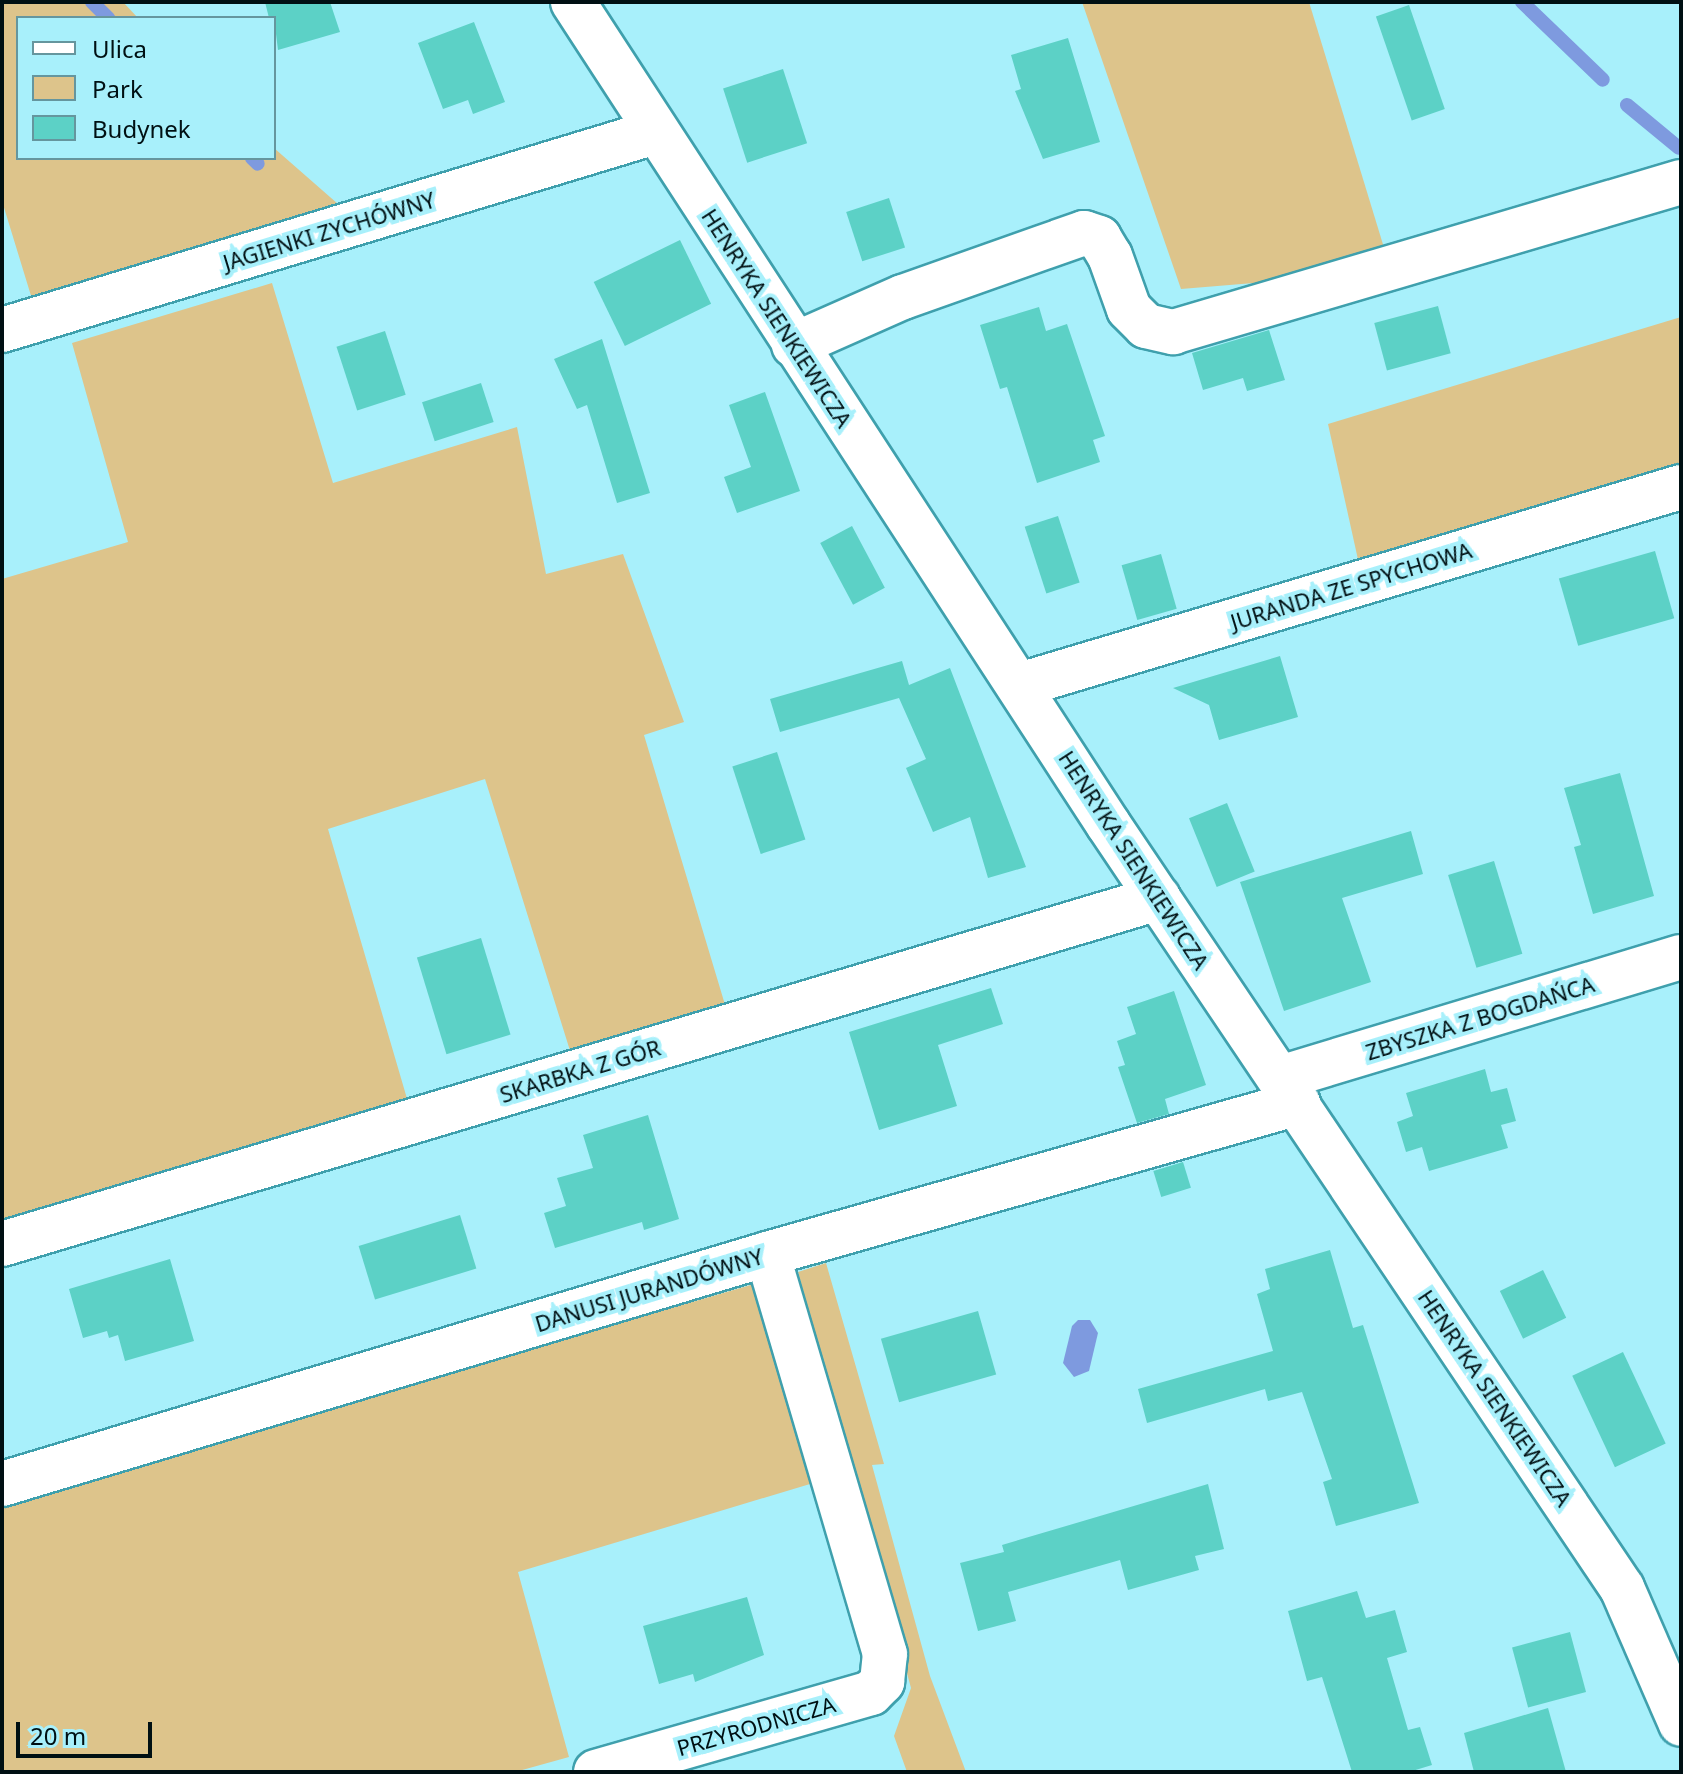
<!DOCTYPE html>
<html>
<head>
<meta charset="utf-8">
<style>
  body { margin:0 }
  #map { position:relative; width:1683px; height:1774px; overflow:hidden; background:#a8f0fb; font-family:"Noto Sans",sans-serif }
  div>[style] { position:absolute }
  .green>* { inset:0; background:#ddc48b }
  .water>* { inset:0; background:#7e9adf }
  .stream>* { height:14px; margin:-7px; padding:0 7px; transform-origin:7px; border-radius:7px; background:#7e9adf }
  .building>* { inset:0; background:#5cd1c6; transform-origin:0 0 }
  .roads { filter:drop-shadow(2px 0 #3fa0ad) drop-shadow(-2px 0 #3fa0ad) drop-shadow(0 2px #3fa0ad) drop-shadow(0 -2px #3fa0ad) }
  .minor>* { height:44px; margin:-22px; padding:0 22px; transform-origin:22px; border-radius:22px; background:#fff }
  span { translate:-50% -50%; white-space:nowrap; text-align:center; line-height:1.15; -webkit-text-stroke:8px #a8f0fb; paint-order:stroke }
  .street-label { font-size:22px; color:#001013 }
  .frame { position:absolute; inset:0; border:4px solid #001013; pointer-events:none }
  .legend { position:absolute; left:16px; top:16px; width:260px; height:144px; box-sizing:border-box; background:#a8f0fb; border:2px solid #65969e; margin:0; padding:10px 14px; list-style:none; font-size:24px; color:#001013 }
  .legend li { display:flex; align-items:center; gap:16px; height:40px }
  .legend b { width:40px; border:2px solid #65969e }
  .scale { position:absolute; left:16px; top:1722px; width:136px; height:36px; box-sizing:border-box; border:4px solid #001013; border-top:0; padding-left:10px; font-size:24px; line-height:28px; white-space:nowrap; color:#001013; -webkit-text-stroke:6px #a8f0fb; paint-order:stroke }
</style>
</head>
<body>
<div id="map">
  <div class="green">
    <i style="clip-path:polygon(2px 2px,123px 2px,138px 18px,18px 18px,18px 158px,274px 158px,274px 148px,346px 211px,32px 299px,2px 201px)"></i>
    <i style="clip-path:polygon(1082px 2px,1309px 2px,1385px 251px,1303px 279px,1181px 289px)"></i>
    <i style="clip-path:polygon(272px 283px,333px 483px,517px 427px,546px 574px,623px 554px,684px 722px,644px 735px,726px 1008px,572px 1057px,485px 779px,328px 829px,408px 1102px,2px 1223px,2px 579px,128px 542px,72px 343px)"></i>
    <i style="clip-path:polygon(1681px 317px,1681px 472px,1359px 564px,1328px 424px)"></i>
    <i style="clip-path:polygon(826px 1263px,884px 1464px,872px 1465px,930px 1676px,966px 1772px,907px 1772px,894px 1736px,911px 1688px,798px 1272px)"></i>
    <i style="clip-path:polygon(754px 1284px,820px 1481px,518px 1572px,569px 1757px,515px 1772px,2px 1772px,2px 1503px)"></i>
  </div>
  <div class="water">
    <i style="clip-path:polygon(1078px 1320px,1090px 1320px,1098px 1333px,1089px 1371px,1074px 1377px,1063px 1363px,1072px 1326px)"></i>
  </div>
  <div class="stream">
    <i style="left:92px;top:2px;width:23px;rotate:45deg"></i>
    <i style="left:1522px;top:2px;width:112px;rotate:43.9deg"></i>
    <i style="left:1627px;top:105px;width:67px;rotate:39.6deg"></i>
    <i style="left:252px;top:158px;width:8px;rotate:45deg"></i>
  </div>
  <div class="building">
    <i style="clip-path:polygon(265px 2px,330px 2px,340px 32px,278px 50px,274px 18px,269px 18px)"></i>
    <i style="left:1409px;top:5px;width:110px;height:35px;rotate:71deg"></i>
    <i style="clip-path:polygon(474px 22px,505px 102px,473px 114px,468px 100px,443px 109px,418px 43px)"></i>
    <i style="clip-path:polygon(1068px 38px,1100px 142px,1043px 159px,1015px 91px,1021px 89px,1011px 55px)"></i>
    <i style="left:783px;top:69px;width:78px;height:63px;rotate:72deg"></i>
    <i style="left:889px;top:198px;width:52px;height:45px;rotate:72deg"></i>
    <i style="left:680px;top:240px;width:71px;height:96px;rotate:64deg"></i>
    <i style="left:1438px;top:306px;width:49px;height:66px;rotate:75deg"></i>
    <i style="clip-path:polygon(1039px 307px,1046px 331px,1067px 324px,1105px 436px,1093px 440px,1100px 462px,1037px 483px,1007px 387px,1000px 389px,980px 325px)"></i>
    <i style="clip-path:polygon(1269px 330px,1285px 380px,1247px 391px,1243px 378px,1203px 390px,1192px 353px)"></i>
    <i style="left:385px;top:331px;width:67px;height:51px;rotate:72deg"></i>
    <i style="clip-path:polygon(602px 339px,650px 493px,617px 503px,587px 405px,577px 409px,554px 359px)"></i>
    <i style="left:481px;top:383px;width:41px;height:62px;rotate:72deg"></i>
    <i style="clip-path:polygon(765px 392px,800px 491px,737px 513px,724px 477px,751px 467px,729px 405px)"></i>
    <i style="left:1058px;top:516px;width:70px;height:35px;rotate:72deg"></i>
    <i style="left:852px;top:526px;width:70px;height:36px;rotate:62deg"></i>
    <i style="left:1655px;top:551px;width:70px;height:100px;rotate:74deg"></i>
    <i style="left:1161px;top:554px;width:57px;height:41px;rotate:74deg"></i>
    <i style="clip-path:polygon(1280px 656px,1298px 717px,1219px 740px,1209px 705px,1173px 688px)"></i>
    <i style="clip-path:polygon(902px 661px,909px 685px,950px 668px,1026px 867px,988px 878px,970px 817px,933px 832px,906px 768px,926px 759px,899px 698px,780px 732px,770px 699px)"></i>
    <i style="left:777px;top:752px;width:92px;height:47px;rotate:72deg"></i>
    <i style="clip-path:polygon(1620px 773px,1654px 896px,1593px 914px,1574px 847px,1581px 845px,1564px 788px)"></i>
    <i style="left:1227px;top:803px;width:74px;height:41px;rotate:68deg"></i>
    <i style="clip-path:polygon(1411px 831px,1423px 874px,1342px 898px,1371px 982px,1284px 1011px,1240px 882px)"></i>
    <i style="left:1494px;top:861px;width:97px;height:48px;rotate:73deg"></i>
    <i style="left:481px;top:938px;width:101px;height:67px;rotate:73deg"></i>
    <i style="clip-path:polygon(991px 988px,1003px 1024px,938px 1045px,957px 1106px,879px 1130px,849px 1032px)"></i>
    <i style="clip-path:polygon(1174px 991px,1206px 1085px,1165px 1099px,1169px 1114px,1137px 1123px,1118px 1067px,1125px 1065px,1117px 1041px,1136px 1034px,1127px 1007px)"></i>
    <i style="clip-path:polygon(1485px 1069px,1491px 1092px,1507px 1088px,1516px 1121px,1501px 1125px,1508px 1148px,1429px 1171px,1422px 1147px,1406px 1152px,1397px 1122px,1413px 1116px,1406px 1093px)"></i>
    <i style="clip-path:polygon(648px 1115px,679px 1219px,644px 1230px,642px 1222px,555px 1248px,544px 1213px,566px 1206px,557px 1178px,593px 1168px,583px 1135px)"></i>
    <i style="left:1183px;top:1162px;width:27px;height:31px;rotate:73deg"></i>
    <i style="left:460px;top:1215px;width:56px;height:106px;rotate:73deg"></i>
    <i style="clip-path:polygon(1330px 1250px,1353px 1328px,1363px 1325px,1419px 1503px,1336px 1526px,1323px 1482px,1332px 1479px,1302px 1392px,1268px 1401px,1265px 1389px,1147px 1423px,1138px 1389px,1273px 1351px,1257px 1294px,1270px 1289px,1265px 1269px)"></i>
    <i style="clip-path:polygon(170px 1259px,194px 1341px,125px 1361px,118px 1335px,109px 1338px,107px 1331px,83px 1338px,69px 1289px)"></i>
    <i style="left:1543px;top:1270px;width:53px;height:48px;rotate:64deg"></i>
    <i style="left:978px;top:1311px;width:66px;height:101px;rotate:74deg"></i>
    <i style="left:1623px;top:1352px;width:101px;height:56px;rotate:65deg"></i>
    <i style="clip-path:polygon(1208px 1484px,1224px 1549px,1195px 1556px,1199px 1570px,1128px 1590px,1120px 1560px,1008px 1592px,1016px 1621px,978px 1631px,960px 1563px,1004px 1552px,1002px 1545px)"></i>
    <i style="clip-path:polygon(1357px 1591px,1366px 1618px,1395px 1610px,1407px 1652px,1387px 1658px,1408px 1730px,1420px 1727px,1432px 1765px,1409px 1772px,1352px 1772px,1322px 1677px,1307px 1681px,1288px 1611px)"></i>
    <i style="clip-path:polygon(747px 1597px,764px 1655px,695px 1682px,693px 1674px,659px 1684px,643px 1626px)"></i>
    <i style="left:1570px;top:1632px;width:62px;height:60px;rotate:75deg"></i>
    <i style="clip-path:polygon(1548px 1708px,1566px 1772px,1474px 1772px,1464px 1733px)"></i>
  </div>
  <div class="roads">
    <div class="minor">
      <i style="left:573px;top:2px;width:981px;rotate:56.94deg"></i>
      <i style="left:1108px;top:824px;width:921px;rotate:56.07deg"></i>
      <i style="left:1622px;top:1588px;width:148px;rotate:66.5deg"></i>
      <i style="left:2px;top:330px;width:682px;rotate:-16.87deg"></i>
      <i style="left:794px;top:345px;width:119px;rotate:-23.8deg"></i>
      <i style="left:903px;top:297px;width:192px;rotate:-19.5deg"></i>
      <i style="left:1084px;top:233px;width:16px;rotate:18deg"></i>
      <i style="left:1099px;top:238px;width:21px;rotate:59deg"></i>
      <i style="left:1110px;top:256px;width:56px;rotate:70.3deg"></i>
      <i style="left:1129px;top:309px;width:24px;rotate:45deg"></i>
      <i style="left:1146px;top:326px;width:28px;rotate:13deg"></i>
      <i style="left:1173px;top:332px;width:530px;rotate:-16.45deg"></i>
      <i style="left:1020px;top:685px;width:690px;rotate:-16.68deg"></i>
      <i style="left:1280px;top:1078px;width:419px;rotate:-16.8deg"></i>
      <i style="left:2px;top:1244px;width:1207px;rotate:-16.66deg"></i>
      <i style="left:2px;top:1484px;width:799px;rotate:-16.73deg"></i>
      <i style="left:767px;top:1254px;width:552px;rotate:-15.87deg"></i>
      <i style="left:596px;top:1772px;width:286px;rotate:-16deg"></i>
      <i style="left:871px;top:1693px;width:16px;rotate:-45deg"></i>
      <i style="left:882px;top:1682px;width:28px;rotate:-84deg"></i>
      <i style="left:885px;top:1654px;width:417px;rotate:-106.4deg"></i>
    </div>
  </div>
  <div class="street-label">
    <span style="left:329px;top:231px;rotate:-17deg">JAGIENKI ZYCHÓWNY</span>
    <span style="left:777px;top:318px;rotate:57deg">HENRYKA SIENKIEWICZA</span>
    <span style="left:1351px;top:586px;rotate:-17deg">JURANDA ZE SPYCHOWA</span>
    <span style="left:1134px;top:860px;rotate:57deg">HENRYKA SIENKIEWICZA</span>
    <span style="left:1480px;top:1018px;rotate:-17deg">ZBYSZKA Z BOGDAŃCA</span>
    <span style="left:580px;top:1071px;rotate:-17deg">SKARBKA Z GÓR</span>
    <span style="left:649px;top:1290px;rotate:-17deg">DANUSI JURANDÓWNY</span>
    <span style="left:1495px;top:1398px;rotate:56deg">HENRYKA SIENKIEWICZA</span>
    <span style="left:756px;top:1726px;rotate:-16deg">PRZYRODNICZA</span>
  </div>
  <div class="frame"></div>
  <ul class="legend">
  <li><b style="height:10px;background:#fff"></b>Ulica</li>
  <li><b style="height:22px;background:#ddc48b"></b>Park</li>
  <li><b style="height:22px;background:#5cd1c6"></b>Budynek</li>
  </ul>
  <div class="scale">20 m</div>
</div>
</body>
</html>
